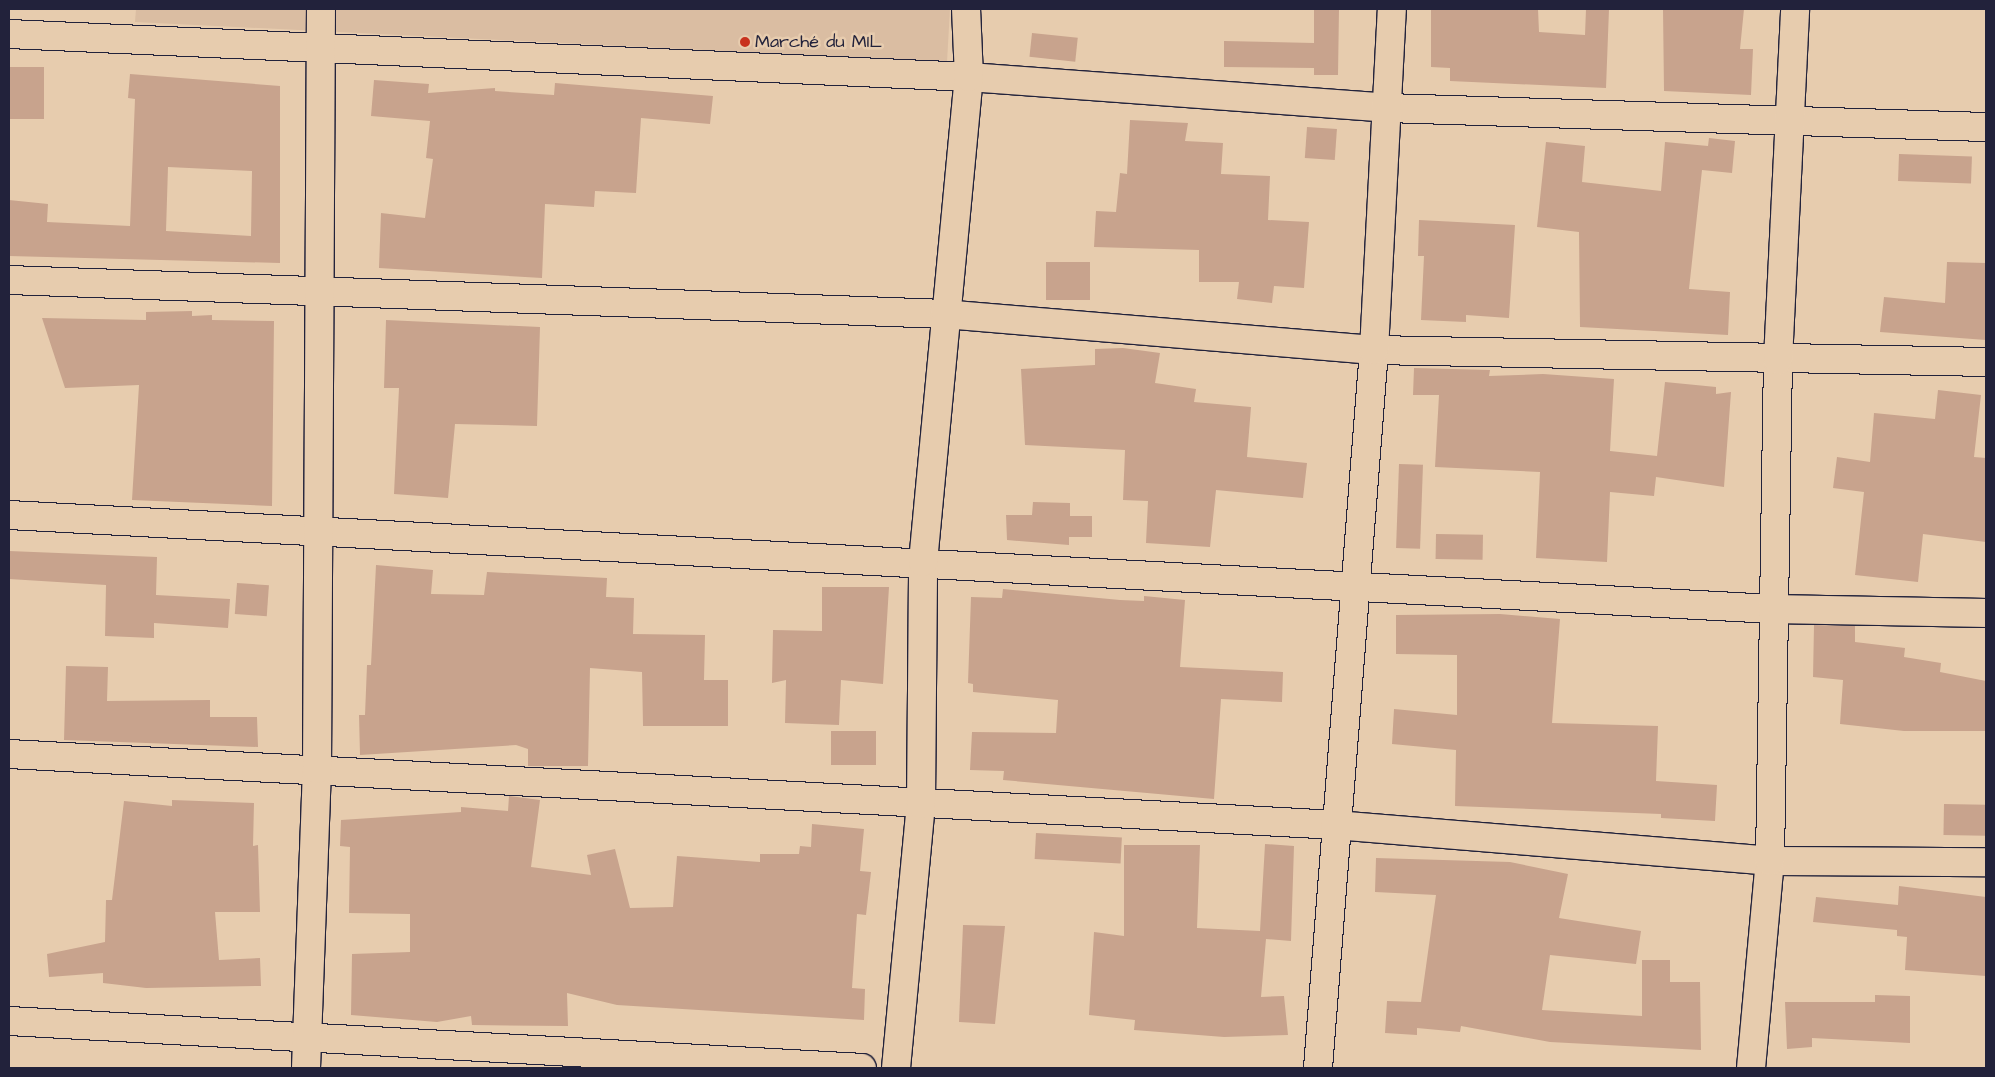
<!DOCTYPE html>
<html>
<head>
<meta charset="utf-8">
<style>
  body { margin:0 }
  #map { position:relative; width:1995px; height:1077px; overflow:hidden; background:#e7ccae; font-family:"Architects Daughter",sans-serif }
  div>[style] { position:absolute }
  .built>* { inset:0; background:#dabda2 }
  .building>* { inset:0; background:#c8a38d; transform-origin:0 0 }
  .roads { filter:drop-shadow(1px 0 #22223b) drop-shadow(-1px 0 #22223b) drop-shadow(0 1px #22223b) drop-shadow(0 -1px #22223b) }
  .minor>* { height:28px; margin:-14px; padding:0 14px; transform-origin:14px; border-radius:14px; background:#e7ccae }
  .dots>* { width:14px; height:14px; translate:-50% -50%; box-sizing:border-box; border:2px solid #e7ccae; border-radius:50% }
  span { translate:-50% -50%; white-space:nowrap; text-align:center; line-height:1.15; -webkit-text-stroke:5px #e7ccae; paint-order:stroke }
  .poi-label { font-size:18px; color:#22223b }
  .left { translate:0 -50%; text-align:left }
  .frame { position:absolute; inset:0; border:10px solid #22223b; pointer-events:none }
</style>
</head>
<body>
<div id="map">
  <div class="built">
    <i style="clip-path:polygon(136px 9px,950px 9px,947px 62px,135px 22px)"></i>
  </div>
  <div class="building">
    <i style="clip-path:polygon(1314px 9px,1339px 9px,1338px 75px,1314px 75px,1314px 68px,1224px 67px,1224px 41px,1314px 43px)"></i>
    <i style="clip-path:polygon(1431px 9px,1538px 9px,1539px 32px,1585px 35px,1586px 9px,1609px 9px,1606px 88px,1450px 81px,1450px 68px,1431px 67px)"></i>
    <i style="clip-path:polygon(1663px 9px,1744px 9px,1740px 49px,1753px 49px,1751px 95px,1664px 91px)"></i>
    <i style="left:1032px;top:33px;width:46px;height:24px;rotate:6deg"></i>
    <i style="left:9px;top:67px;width:35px;height:52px"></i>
    <i style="clip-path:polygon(evenodd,130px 74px,280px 86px,280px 263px,9px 256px,9px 200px,48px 204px,47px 222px,130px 226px,135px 99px,128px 98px,130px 74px,168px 167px,252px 171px,251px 236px,166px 231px,168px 167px)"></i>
    <i style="clip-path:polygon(374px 80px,429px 84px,428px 93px,495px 88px,495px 91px,554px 95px,555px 83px,713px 96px,710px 124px,641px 118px,636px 193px,595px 191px,594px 207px,545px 204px,542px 278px,379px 268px,381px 213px,425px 218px,433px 159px,426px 158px,430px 121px,371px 116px)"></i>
    <i style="clip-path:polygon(1130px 120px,1188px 123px,1185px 141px,1223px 143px,1221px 174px,1270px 176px,1268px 220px,1309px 222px,1304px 288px,1274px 286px,1272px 303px,1237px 299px,1239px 282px,1199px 282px,1199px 250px,1094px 247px,1096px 211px,1116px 212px,1120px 173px,1127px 174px)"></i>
    <i style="left:1307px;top:127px;width:30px;height:31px;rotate:4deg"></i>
    <i style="clip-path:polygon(1709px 138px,1735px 141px,1732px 173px,1702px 170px,1689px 289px,1730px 292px,1728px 335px,1580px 327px,1579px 232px,1537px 227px,1546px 142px,1585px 146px,1582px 182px,1661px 191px,1665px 142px,1708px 146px)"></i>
    <i style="left:1899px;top:154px;width:73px;height:27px;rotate:2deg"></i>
    <i style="clip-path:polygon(1419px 220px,1515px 225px,1509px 318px,1466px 315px,1466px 322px,1421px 320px,1424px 256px,1418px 256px)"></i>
    <i style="left:1046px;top:262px;width:44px;height:38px"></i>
    <i style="clip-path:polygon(1947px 262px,1986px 263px,1986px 340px,1880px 332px,1884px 297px,1945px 303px)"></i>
    <i style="clip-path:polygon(192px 311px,192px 316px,212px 315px,212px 320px,274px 321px,272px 506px,132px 500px,139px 385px,65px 388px,42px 318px,146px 320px,146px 312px)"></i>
    <i style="clip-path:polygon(386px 320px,540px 327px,537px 426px,455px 424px,448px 498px,394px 494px,399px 388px,384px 388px)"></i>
    <i style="clip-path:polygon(1123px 348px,1160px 353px,1155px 383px,1196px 389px,1194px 402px,1251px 407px,1247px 457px,1307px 463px,1303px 498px,1216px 490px,1210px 547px,1146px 543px,1148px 501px,1123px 500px,1125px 450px,1025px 445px,1021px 369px,1095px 365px,1095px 349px)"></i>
    <i style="clip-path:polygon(1414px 368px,1490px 370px,1489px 376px,1543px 374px,1614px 379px,1610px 451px,1657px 456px,1665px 382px,1716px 387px,1716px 394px,1731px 392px,1724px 487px,1656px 477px,1654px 496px,1610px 492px,1607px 562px,1536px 558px,1540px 472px,1435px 467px,1439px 395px,1413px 395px)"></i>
    <i style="clip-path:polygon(1938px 390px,1981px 395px,1974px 457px,1986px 458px,1986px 542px,1923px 534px,1918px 582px,1855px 575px,1864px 492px,1833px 488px,1837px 457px,1870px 462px,1874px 413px,1935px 419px)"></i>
    <i style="left:1399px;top:464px;width:24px;height:84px;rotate:2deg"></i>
    <i style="clip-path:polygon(1033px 502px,1070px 503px,1070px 516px,1092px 516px,1092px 537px,1069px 537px,1069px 545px,1007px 540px,1006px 515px,1032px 515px)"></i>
    <i style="left:1436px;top:534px;width:47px;height:25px;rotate:1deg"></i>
    <i style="clip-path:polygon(9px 551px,157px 557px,156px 595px,230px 599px,228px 628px,154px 623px,154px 638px,105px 636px,106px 585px,9px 579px)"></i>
    <i style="clip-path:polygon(376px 565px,433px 570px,431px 594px,484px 595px,487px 572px,607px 578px,606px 597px,634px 598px,633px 634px,705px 635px,704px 680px,728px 680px,728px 726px,643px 726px,642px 672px,590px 668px,588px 766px,528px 766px,528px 749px,516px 745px,360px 755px,359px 715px,365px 715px,367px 665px,371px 665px)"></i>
    <i style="left:237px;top:583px;width:32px;height:31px;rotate:4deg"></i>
    <i style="clip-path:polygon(822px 587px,889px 587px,883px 684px,841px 680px,839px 725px,785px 723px,786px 680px,772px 683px,773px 630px,822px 631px)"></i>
    <i style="clip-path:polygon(1003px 589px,1120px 600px,1144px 601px,1144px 596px,1185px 600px,1180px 667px,1283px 672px,1282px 702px,1221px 699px,1214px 799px,1003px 780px,1004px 771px,970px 770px,972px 732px,1056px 733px,1058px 700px,973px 692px,973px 684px,968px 683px,971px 597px,1002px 598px)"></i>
    <i style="clip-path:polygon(1500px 614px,1560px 619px,1552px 723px,1658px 726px,1656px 781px,1717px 785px,1715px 821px,1661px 818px,1661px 814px,1455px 806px,1456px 750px,1392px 744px,1394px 709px,1457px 715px,1457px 655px,1396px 654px,1396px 615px)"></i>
    <i style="clip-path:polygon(1814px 625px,1855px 626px,1855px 642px,1905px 648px,1904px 657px,1941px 663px,1940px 672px,1986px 681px,1986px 731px,1904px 731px,1840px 724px,1843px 680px,1813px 677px)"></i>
    <i style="clip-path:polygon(66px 666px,108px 667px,107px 701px,210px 700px,210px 717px,257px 717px,258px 747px,64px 740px)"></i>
    <i style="left:831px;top:731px;width:45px;height:34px"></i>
    <i style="clip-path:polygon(509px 796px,540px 800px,531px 867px,591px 875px,587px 855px,615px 849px,630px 908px,673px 907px,677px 856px,760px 862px,760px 854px,799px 854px,800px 846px,811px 847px,812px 824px,864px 829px,860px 871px,871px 872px,866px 915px,857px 914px,852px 988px,865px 989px,864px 1020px,617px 1005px,567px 993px,568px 1026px,472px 1025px,471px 1016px,437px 1022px,351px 1015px,352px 954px,410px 952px,410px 914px,349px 913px,350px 847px,340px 846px,341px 820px,461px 812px,461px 807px,508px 811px)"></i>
    <i style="clip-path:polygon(172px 800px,254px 803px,253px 846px,258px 845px,260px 912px,215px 912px,219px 960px,260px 958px,261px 986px,146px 988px,103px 983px,103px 973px,49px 977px,47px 954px,105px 942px,106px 900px,112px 900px,124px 801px,172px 806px)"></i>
    <i style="left:1944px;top:804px;width:42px;height:31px;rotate:1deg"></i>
    <i style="left:1036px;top:833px;width:86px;height:26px;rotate:3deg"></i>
    <i style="clip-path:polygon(1265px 844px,1294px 846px,1291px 941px,1266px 939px,1261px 997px,1284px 996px,1288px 1035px,1224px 1037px,1134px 1030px,1135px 1020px,1089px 1015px,1094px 932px,1124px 936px,1124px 845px,1200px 845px,1197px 928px,1260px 931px)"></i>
    <i style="clip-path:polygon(1376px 858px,1510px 862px,1568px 874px,1559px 918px,1641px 931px,1636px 964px,1550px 955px,1542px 1010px,1642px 1016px,1642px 960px,1670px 960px,1670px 982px,1700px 982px,1701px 1050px,1550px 1042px,1461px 1026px,1460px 1032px,1417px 1028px,1417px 1035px,1385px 1033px,1387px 1001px,1421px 1002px,1436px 895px,1375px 892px)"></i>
    <i style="clip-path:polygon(1899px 886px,1986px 897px,1986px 976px,1905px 970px,1907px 937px,1897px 936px,1897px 930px,1813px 922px,1816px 897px,1898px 905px)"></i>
    <i style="clip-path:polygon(963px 925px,1005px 926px,995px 1024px,959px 1022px)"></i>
    <i style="clip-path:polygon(1875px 995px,1910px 996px,1910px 1043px,1812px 1038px,1812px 1047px,1787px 1049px,1785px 1002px,1875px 1002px)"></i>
  </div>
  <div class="roads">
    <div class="minor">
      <i style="left:9px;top:34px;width:961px;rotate:2.56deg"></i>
      <i style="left:969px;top:77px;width:419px;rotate:4.2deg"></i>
      <i style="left:1387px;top:108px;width:599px;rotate:1.82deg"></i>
      <i style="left:9px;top:280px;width:936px;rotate:2.08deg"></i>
      <i style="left:944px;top:314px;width:432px;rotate:4.8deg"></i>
      <i style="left:1374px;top:350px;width:612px;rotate:1.12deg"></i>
      <i style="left:9px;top:515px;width:1767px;rotate:3.05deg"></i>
      <i style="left:1773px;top:609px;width:213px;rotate:1.1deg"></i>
      <i style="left:9px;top:754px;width:1328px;rotate:3.06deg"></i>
      <i style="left:1335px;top:825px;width:436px;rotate:4.7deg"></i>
      <i style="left:1770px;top:861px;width:216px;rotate:0.3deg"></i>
      <i style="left:9px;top:1021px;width:854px;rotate:3.15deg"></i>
      <i style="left:306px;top:1068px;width:299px;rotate:-87.9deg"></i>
      <i style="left:317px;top:769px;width:760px;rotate:-89.7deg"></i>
      <i style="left:896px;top:1068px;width:265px;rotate:-84.6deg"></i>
      <i style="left:921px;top:804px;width:242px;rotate:-89.5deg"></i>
      <i style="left:923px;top:562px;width:487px;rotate:-84.6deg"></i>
      <i style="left:969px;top:77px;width:68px;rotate:-92.5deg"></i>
      <i style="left:1318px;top:1068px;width:720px;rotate:-85.54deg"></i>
      <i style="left:1374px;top:350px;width:341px;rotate:-87deg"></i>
      <i style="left:1751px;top:1068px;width:208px;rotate:-84.8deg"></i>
      <i style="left:1770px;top:861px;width:501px;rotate:-89.09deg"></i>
      <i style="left:1778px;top:360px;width:351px;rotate:-87.2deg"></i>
    </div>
  </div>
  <div class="dots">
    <i style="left:745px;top:42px;background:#c8321e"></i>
  </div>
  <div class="poi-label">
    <span class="left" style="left:755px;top:42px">Marché du MIL</span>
  </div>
  <div class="frame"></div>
</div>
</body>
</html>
